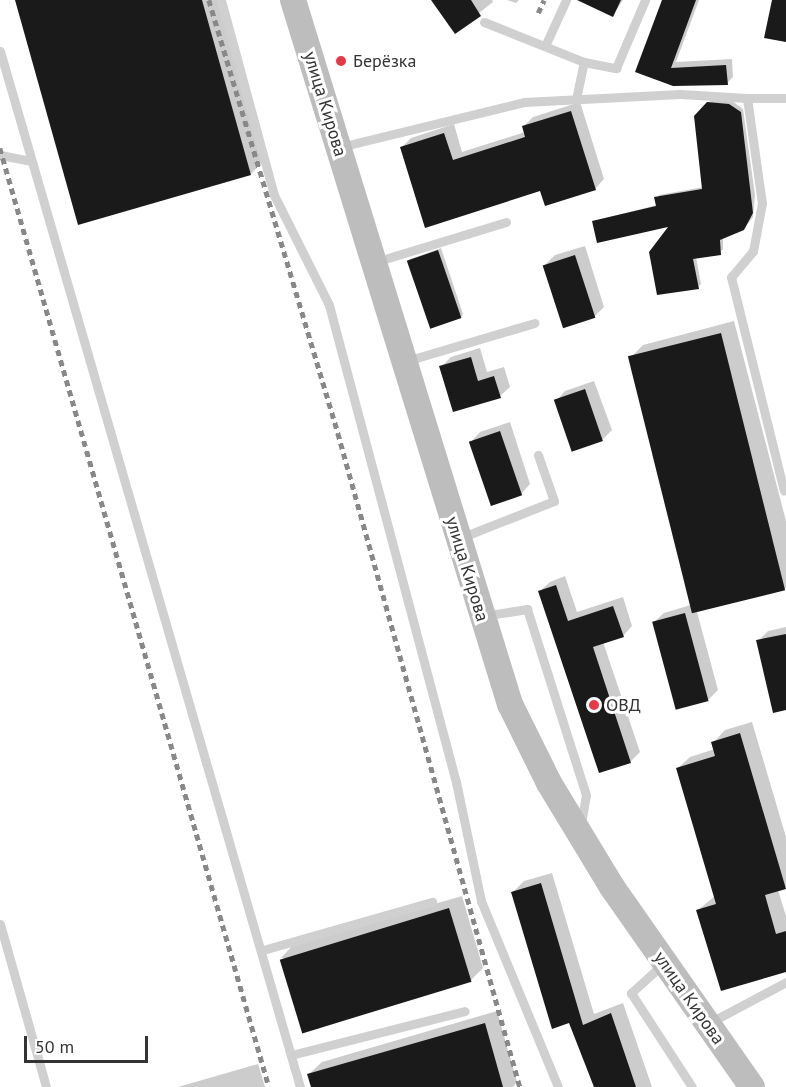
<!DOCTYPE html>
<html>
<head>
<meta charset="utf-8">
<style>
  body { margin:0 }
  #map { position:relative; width:786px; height:1087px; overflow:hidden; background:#fff; font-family:"PT Sans",sans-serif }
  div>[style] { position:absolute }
  .shadow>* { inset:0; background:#0003 }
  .building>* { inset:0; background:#1a1a1a; transform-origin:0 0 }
  .service>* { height:9px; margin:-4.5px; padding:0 4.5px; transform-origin:4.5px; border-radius:4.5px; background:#d0d0d0 }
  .secondary>* { height:26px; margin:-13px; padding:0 13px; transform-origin:13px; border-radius:13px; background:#bdbdbd }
  .rail>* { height:4.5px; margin-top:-2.25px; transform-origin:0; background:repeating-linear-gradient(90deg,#888 0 6px,transparent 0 10.5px) }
  .dots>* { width:16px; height:16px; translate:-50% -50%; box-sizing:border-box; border:3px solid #fff; border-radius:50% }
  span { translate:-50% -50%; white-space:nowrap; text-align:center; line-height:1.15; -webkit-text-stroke:6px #fff; paint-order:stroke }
  .poi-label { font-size:18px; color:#333 }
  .left { translate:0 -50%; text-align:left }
  .street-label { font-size:18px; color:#333 }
  .scale { position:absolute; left:24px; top:1036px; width:124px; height:27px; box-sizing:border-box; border:3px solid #333; border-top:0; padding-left:8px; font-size:18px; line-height:21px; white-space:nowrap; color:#333; -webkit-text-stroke:4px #fff; paint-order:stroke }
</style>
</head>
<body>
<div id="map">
  <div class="shadow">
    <i style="clip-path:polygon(16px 0,218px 0,263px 161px,251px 174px)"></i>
    <i style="clip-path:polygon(433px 0,492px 0,493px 2px,455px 32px)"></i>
    <i style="clip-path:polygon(507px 0,519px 0,516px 3px)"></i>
    <i style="clip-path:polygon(581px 0,623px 0,613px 15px)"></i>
    <i style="clip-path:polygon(664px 0,699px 0,676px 62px,732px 59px,733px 77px,727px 83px,637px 71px)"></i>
    <i style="clip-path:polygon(711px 100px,732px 101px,743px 109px,755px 195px,753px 217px,747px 225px,723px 237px,723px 250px,696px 257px,701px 284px,698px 287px,672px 225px,594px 221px,657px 205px,659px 195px,704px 187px,695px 116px)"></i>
    <i style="clip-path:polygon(580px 102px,604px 179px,595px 189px,541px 190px,402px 147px,411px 138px,454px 124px,462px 152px,525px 132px,523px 127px,533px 117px)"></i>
    <i style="clip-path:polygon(585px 246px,604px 307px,594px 317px,545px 265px,555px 255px)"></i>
    <i style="clip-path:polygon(441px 248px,463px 314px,461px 317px,408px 260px)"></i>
    <i style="clip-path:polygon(734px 321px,786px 521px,786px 588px,697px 612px,718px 690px,709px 699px,678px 708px,654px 622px,664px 613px,694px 604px,630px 358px,643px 345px)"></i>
    <i style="clip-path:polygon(480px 348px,487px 372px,504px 367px,510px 387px,500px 396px,441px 367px,451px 357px)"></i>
    <i style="clip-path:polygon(594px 381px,612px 430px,602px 440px,556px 401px,565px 391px)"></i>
    <i style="clip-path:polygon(510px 422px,530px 484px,521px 494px,471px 442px,480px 432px)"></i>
    <i style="clip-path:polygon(565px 576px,577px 612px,623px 597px,632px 626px,623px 636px,603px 642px,640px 752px,630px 762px,540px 591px,550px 582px)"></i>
    <i style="clip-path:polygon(786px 627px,786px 709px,758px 641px,768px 631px)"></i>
    <i style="clip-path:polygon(752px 722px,786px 837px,786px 887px,778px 890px,786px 916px,786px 970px,698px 910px,715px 896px,677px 769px,690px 757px,715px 749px,713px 743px,725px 730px)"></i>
    <i style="clip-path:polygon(552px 873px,594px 1014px,623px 1003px,652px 1087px,594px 1087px,570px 1021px,512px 893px,524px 881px)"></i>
    <i style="clip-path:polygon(462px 896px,483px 968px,470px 981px,281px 958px,293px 945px)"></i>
    <i style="clip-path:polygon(497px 1011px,517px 1082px,513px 1087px,313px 1087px,309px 1074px,322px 1062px)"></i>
    <i style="clip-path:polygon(258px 1064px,265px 1087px,178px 1087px)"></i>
  </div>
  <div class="building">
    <i style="clip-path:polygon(15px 0,202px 0,251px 175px,78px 225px)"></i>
    <i style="clip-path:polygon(431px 0,471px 0,481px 16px,455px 34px)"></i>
    <i style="clip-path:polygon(577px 0,621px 0,613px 17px)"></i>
    <i style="clip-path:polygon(662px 0,696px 0,671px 68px,726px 65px,728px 85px,673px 86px,635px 72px)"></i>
    <i style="clip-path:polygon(772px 0,786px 0,786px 42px,764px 38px)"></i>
    <i style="clip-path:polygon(707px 102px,729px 104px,741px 112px,753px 213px,744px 230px,720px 240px,721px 255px,693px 259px,699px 289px,657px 295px,649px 252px,668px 227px,597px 243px,592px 221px,656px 206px,654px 197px,702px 189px,694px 116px)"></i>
    <i style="clip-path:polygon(571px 111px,596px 190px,545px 206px,540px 191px,425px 228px,400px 147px,444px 133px,453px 160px,525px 137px,522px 126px)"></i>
    <i style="left:438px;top:250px;width:72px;height:33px;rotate:71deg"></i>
    <i style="left:575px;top:255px;width:66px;height:34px;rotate:72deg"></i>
    <i style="left:721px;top:333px;width:265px;height:96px;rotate:76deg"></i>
    <i style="clip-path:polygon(471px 357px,478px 381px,494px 376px,501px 398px,453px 412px,439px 366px)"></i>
    <i style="left:585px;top:389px;width:55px;height:33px;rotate:71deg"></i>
    <i style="left:500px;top:431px;width:68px;height:33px;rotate:71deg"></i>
    <i style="clip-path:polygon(556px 585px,568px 621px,613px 606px,624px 637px,593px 647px,631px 763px,599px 773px,538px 591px)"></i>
    <i style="left:685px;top:613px;width:91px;height:34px;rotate:75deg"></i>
    <i style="clip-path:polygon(786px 634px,786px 710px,773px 713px,756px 640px)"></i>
    <i style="clip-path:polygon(740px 733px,786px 889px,765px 895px,776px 934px,786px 931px,786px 972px,721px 991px,696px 910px,716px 904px,676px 768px,715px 756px,711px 742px)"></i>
    <i style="clip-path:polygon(541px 883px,583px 1025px,611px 1013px,636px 1087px,594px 1087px,569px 1023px,552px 1029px,511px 892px)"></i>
    <i style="left:449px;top:908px;width:77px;height:177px;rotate:73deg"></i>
    <i style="clip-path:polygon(485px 1023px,503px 1087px,311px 1087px,307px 1074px)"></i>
  </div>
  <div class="service">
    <i style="left:221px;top:0;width:202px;rotate:74.8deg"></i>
    <i style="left:274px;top:195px;width:123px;rotate:63.4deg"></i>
    <i style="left:329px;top:305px;width:494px;rotate:75.1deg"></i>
    <i style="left:456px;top:782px;width:122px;rotate:78.1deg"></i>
    <i style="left:481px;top:901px;width:201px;rotate:67.5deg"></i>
    <i style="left:484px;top:22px;width:108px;rotate:21.8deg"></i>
    <i style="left:545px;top:46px;width:51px;rotate:-65.5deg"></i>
    <i style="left:0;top:51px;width:1079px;rotate:73.85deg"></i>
    <i style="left:747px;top:98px;width:39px"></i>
    <i style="left:576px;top:99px;width:38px;rotate:-78deg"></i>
    <i style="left:584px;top:62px;width:33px;rotate:11deg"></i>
    <i style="left:616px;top:68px;width:74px;rotate:-66.9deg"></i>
    <i style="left:340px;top:147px;width:189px;rotate:-13.7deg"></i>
    <i style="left:524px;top:102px;width:156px;rotate:-2.9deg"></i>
    <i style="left:680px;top:94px;width:67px;rotate:3.4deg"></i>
    <i style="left:747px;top:98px;width:106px;rotate:81.9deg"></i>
    <i style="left:762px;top:203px;width:49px;rotate:100.6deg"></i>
    <i style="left:753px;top:251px;width:34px;rotate:130deg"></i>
    <i style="left:731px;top:277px;width:220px;rotate:76.1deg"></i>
    <i style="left:0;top:155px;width:31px;rotate:11deg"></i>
    <i style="left:375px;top:262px;width:137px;rotate:-17deg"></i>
    <i style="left:406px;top:361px;width:134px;rotate:-16.5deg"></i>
    <i style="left:460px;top:538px;width:101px;rotate:-21.5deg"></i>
    <i style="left:554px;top:501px;width:49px;rotate:-109.2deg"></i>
    <i style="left:483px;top:616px;width:45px;rotate:-9deg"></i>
    <i style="left:527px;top:609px;width:195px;rotate:72.4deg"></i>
    <i style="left:586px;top:795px;width:29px;rotate:100deg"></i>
    <i style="left:0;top:924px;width:169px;rotate:74.2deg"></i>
    <i style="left:263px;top:950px;width:176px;rotate:-15.9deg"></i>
    <i style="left:664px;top:963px;width:45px;rotate:137.7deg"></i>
    <i style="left:631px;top:993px;width:112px;rotate:57deg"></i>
    <i style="left:709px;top:1023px;width:87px;rotate:-28deg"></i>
    <i style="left:291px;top:1055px;width:179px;rotate:-14.2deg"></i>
  </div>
  <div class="secondary">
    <i style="left:293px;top:0;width:737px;rotate:72.87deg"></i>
    <i style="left:510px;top:704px;width:88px;rotate:63.7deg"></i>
    <i style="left:549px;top:783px;width:122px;rotate:58.8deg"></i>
    <i style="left:612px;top:887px;width:244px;rotate:55deg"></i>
  </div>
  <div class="rail">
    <i style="left:209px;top:0;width:452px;rotate:73.4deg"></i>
    <i style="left:338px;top:433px;width:679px;rotate:74.45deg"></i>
    <i style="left:538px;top:13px;width:14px;rotate:-65deg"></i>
    <i style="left:0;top:148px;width:977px;rotate:74.01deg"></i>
  </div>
  <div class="dots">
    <i style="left:341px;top:61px;background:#e63946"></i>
    <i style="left:594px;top:705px;background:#e63946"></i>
  </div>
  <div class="poi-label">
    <span class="left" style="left:353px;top:61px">Берёзка</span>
    <span class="left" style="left:606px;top:705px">ОВД</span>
  </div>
  <div class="street-label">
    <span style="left:325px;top:104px;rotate:73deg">улица Кирова</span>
    <span style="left:467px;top:569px;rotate:73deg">улица Кирова</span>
    <span style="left:689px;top:998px;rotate:55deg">улица Кирова</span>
  </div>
  <div class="scale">50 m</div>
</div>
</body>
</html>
